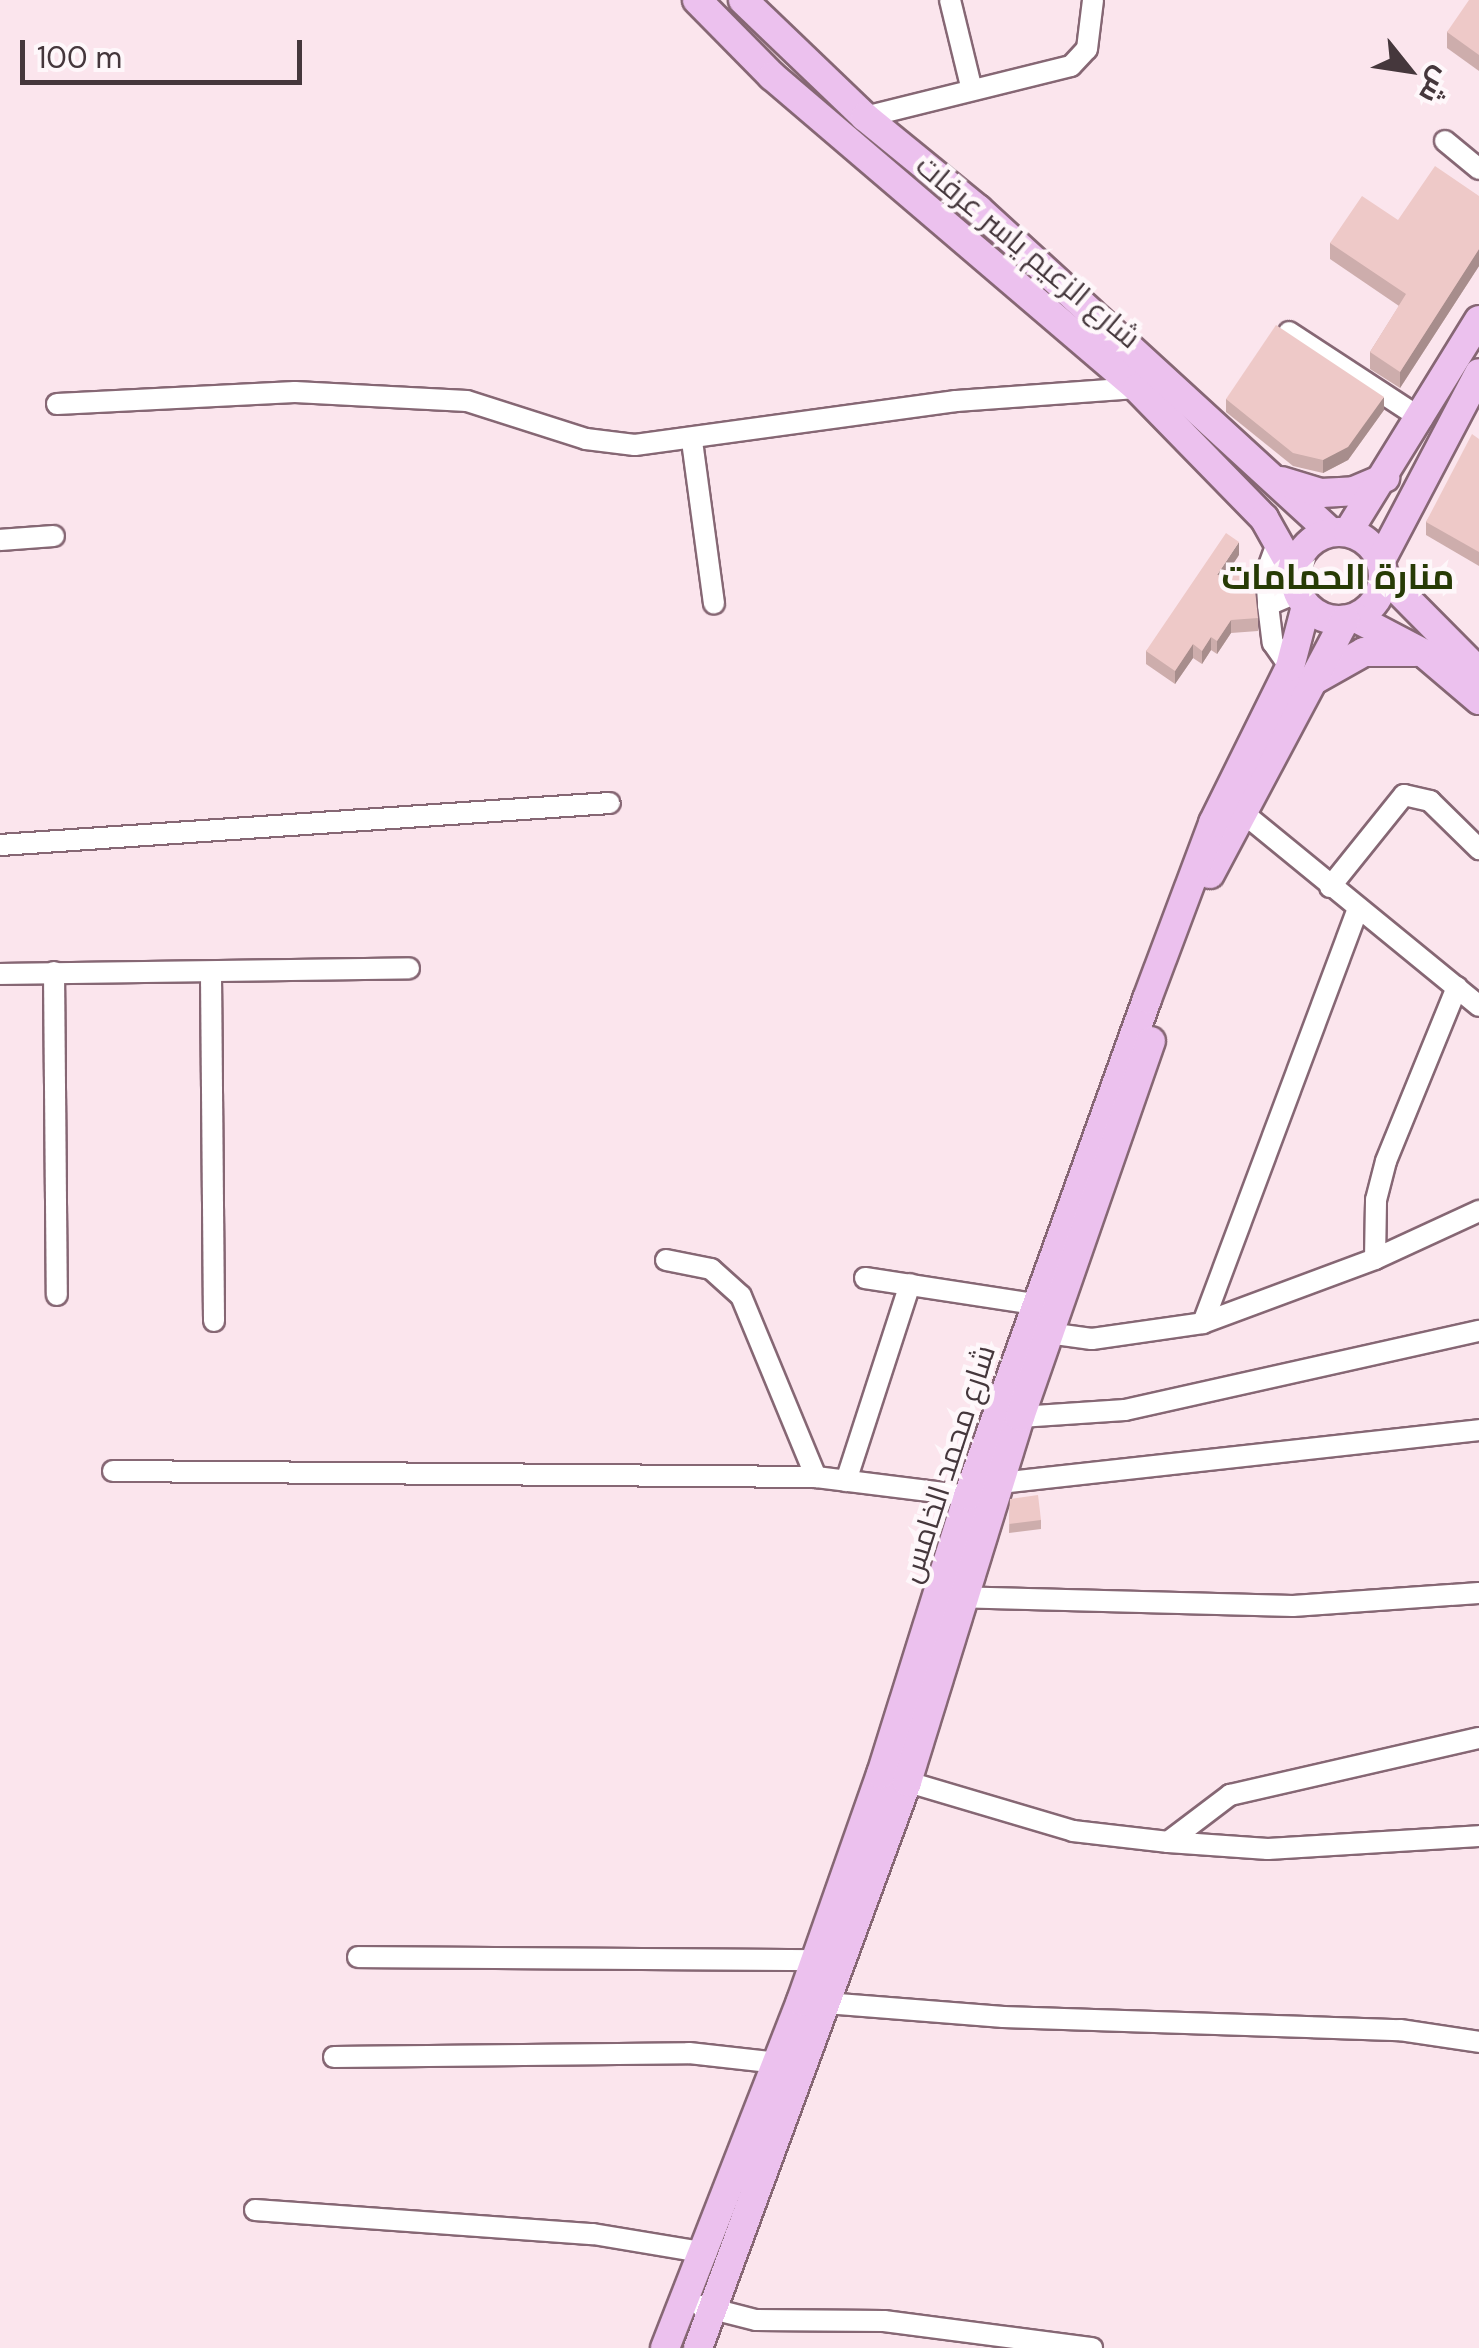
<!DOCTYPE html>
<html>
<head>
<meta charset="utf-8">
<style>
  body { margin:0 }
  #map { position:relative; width:1479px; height:2348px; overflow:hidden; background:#fbe5ed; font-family:"DM Sans",Cairo,sans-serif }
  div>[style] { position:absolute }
  .roads { filter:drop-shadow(2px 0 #866774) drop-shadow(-2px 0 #866774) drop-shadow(0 2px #866774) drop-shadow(0 -2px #866774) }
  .minor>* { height:20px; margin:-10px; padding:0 10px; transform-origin:10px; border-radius:10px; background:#fff }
  .major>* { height:28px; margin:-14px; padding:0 14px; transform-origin:14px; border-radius:14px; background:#ecc1ee }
  .major>.ring { margin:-14px; padding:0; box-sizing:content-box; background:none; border:28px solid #ecc1ee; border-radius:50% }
  .wall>* { inset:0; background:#cdadac }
  .shaded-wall>* { inset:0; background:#a78d8c }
  .building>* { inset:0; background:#eec9c8 }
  span { translate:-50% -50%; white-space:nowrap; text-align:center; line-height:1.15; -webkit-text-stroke:9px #fef7fa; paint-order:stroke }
  .street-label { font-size:30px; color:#45373c }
  .quarter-label { font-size:35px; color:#273b05; font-weight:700 }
  .north { position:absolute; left:1359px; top:20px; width:100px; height:100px; -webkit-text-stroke:8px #fef7fa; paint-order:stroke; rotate:120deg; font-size:28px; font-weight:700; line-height:40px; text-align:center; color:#45373c }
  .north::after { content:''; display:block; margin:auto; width:35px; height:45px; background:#45373c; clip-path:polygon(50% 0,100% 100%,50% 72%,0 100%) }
  .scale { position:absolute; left:20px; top:40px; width:282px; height:45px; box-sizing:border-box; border:5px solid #45373c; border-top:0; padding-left:12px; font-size:30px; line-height:35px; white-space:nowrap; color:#45373c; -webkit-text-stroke:8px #fef7fa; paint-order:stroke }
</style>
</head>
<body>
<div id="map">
  <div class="roads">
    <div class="minor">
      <i style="left:950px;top:0;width:89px;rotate:76.3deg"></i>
      <i style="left:865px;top:117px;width:212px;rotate:-13.9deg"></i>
      <i style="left:1071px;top:66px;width:23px;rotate:-47deg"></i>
      <i style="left:1087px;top:49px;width:49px;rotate:-83deg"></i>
      <i style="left:1445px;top:141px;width:44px;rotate:39.5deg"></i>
      <i style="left:1289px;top:332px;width:159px;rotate:33.2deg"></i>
      <i style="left:57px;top:404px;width:238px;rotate:-2.9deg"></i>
      <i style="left:295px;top:392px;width:172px;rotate:3deg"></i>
      <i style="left:467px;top:401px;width:125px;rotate:17.7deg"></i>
      <i style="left:586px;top:439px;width:49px;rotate:7deg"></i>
      <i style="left:635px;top:445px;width:324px;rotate:-7.8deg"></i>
      <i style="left:956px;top:401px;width:181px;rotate:-4.1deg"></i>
      <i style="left:692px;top:441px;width:164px;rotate:82.3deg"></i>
      <i style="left:1279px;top:538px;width:37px;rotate:110deg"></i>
      <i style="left:1266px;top:573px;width:32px;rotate:86deg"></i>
      <i style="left:1268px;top:605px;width:38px;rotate:83deg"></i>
      <i style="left:1273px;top:643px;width:29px;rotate:55deg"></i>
      <i style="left:0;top:540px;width:54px;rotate:-4.2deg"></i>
      <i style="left:1268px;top:605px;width:33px;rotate:-23deg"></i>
      <i style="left:1242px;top:812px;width:306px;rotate:39.3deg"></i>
      <i style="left:0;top:845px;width:611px;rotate:-3.94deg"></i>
      <i style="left:1330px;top:887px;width:118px;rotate:-51.2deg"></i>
      <i style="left:1404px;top:795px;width:27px;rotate:13deg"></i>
      <i style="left:1430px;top:801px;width:69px;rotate:44.4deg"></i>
      <i style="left:54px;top:972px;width:323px;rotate:89.5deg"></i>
      <i style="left:0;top:974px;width:409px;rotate:-0.8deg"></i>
      <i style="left:211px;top:975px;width:346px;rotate:89.5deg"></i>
      <i style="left:1375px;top:1259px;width:59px;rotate:-89deg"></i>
      <i style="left:1376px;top:1200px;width:40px;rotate:-75.6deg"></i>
      <i style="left:1386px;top:1161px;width:188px;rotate:-67.8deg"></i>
      <i style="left:666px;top:1260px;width:46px;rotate:11.3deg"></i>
      <i style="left:711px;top:1269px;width:40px;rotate:42deg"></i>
      <i style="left:741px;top:1296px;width:196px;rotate:67.5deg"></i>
      <i style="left:865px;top:1278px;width:172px;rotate:8.7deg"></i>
      <i style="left:1203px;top:1323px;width:443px;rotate:-69.5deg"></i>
      <i style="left:1048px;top:1333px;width:44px;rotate:7.8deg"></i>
      <i style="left:1092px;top:1339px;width:112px;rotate:-8.2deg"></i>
      <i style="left:1203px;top:1323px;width:184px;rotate:-20.4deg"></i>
      <i style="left:1375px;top:1259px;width:115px;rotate:-24.8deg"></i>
      <i style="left:1020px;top:1417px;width:105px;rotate:-3.8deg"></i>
      <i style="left:1125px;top:1410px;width:363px;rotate:-12.6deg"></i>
      <i style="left:113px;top:1471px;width:703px;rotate:0.49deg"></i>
      <i style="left:816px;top:1477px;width:153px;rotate:7.1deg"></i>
      <i style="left:846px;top:1481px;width:207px;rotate:-72deg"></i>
      <i style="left:1000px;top:1483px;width:482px;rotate:-6.3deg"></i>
      <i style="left:952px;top:1597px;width:341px;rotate:1.5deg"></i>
      <i style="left:1293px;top:1606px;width:186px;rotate:-4deg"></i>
      <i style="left:898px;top:1779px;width:183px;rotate:16.5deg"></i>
      <i style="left:1073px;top:1831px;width:96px;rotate:6.6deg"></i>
      <i style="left:1168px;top:1842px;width:78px;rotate:-37.2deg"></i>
      <i style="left:1230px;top:1795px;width:255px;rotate:-12.9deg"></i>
      <i style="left:1168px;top:1842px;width:100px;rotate:4deg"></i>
      <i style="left:1268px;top:1849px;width:211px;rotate:-3.5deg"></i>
      <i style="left:358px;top:1957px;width:457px;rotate:0.4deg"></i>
      <i style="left:813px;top:2002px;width:191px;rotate:4.5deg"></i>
      <i style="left:1003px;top:2017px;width:397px;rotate:1.9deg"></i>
      <i style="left:1400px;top:2030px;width:80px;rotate:8.6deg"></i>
      <i style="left:334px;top:2057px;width:355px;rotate:-0.6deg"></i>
      <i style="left:689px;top:2053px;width:90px;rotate:6.4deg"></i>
      <i style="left:255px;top:2210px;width:339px;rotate:4.1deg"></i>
      <i style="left:593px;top:2234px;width:115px;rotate:9.5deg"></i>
      <i style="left:701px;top:2306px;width:57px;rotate:14.3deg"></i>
      <i style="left:756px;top:2320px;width:128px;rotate:0.4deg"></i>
      <i style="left:884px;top:2321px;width:210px;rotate:7.4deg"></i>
    </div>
    <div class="major">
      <i style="left:697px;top:0;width:107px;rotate:45.4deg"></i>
      <i style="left:772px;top:76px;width:480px;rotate:40.5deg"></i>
      <i style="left:1137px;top:388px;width:182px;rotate:45.7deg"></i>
      <i style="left:1264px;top:518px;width:63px;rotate:60.6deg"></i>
      <i style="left:743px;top:0;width:169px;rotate:43.8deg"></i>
      <i style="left:865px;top:117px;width:146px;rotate:39.2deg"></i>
      <i style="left:978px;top:209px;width:478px;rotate:42.5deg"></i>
      <i style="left:1281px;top:481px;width:42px;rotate:16.7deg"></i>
      <i style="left:1321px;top:493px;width:33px;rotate:-3deg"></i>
      <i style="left:1354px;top:491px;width:34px;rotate:-23deg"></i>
      <i class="ring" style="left:1295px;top:532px;width:60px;height:60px"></i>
      <i style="left:1348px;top:532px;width:249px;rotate:-58.3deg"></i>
      <i style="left:1381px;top:560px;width:211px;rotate:-62.3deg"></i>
      <i style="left:1384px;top:576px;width:135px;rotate:45.3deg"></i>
      <i style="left:1356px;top:618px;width:78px;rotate:27.6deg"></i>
      <i style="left:1425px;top:654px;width:71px;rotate:40.4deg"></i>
      <i style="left:1316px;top:679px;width:55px;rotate:-29.4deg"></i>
      <i style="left:1364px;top:652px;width:51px"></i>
      <i style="left:1210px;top:874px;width:288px;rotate:-62deg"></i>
      <i style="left:665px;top:2348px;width:373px;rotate:-68.6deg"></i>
      <i style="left:801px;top:2001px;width:241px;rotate:-70.6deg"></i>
      <i style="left:881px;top:1774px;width:291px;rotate:-72.6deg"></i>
      <i style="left:968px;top:1496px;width:528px;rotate:-70.19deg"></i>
      <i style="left:1147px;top:999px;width:188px;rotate:-69.4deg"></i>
      <i style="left:1213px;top:823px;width:174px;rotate:-63.7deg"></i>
      <i style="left:1290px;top:667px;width:63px;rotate:-75.3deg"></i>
      <i style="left:698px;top:2348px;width:603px;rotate:-69.73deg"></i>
      <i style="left:907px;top:1782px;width:382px;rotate:-72.8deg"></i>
      <i style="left:1020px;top:1417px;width:398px;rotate:-70.8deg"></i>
    </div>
  </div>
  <div class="wall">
    <i style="clip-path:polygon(1479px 0,1479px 71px,1447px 48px,1447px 32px)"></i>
    <i style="clip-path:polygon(1479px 196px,1479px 266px,1400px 388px,1370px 369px,1370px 352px,1399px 306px,1330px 259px,1330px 243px)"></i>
    <i style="clip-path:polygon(1226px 399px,1384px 410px,1348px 460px,1323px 473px,1293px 466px,1226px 412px)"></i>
    <i style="clip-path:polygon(1479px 439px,1479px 566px,1426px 535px,1426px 522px)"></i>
    <i style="clip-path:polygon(1239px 555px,1226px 574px,1258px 618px,1258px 631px,1231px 633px,1217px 654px,1211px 650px,1202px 664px,1193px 658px,1175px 684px,1146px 664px,1146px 651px)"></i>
    <i style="clip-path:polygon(1010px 1499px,1041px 1520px,1041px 1529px,1009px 1533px)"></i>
  </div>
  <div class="shaded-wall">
    <i style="clip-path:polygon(1479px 249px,1479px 266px,1400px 388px,1400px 372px)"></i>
    <i style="clip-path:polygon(1384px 397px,1384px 410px,1348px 460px,1323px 473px,1323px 460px)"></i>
    <i style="clip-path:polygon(1239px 542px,1239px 555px,1217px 588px,1217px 575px)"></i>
    <i style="clip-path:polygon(1231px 620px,1231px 633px,1217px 654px,1217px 641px)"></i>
    <i style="clip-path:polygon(1211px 637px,1211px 650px,1202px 664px,1202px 651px)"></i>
    <i style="clip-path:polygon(1193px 644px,1193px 658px,1175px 684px,1175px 671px)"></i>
  </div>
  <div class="building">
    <i style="clip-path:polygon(1469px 0,1479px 0,1479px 55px,1447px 32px)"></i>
    <i style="clip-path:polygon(1435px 166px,1479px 196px,1479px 249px,1400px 372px,1370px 352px,1406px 294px,1330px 243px,1362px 196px,1398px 220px)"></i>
    <i style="clip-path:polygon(1276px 325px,1384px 397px,1348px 447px,1323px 460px,1293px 453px,1226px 399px)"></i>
    <i style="clip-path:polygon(1472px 434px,1479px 439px,1479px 552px,1426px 522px)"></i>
    <i style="clip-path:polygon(1226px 533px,1239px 542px,1217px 575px,1253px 572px,1258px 618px,1231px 620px,1217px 641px,1211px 637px,1202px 651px,1193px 644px,1175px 671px,1146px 651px)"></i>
    <i style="clip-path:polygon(1038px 1495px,1041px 1520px,1009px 1524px,1010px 1499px)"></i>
  </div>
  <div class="street-label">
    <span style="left:1028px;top:252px;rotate:40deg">شارع الزعيم ياسر عرفات</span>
    <span style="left:948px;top:1464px;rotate:-72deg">شارع محمد الخامس</span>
  </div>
  <div class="quarter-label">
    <span style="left:1338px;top:577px">منارة الحمامات</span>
  </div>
  <div class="north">ش</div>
  <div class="scale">100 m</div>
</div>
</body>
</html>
